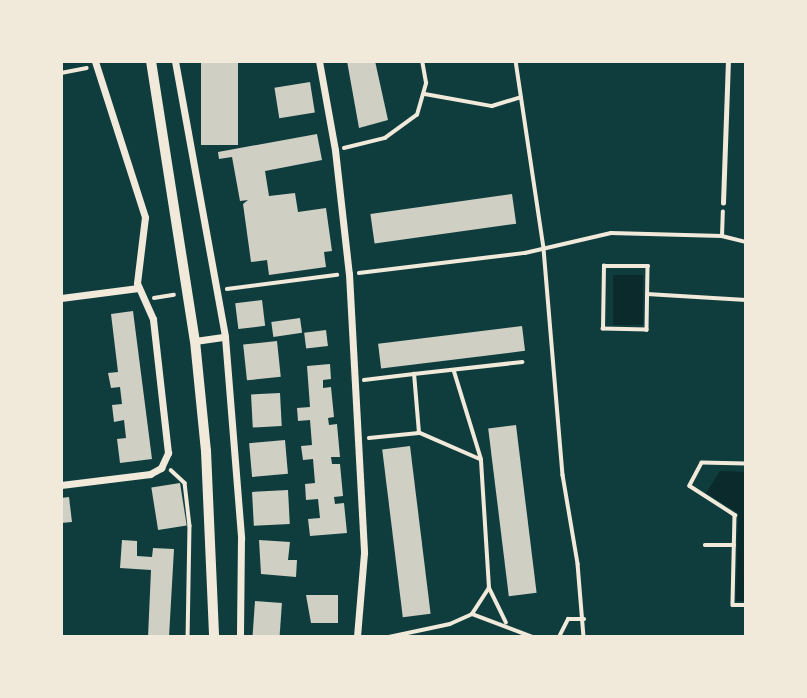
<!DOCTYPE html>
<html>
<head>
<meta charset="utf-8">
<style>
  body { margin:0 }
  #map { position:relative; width:807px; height:698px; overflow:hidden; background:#0f3d3e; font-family:"Times New Roman",serif }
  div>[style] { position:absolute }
  .water>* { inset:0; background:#0a2a2b; transform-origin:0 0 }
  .building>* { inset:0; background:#cfcfc3; transform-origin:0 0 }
  .path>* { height:3.5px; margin:-1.75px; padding:0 1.75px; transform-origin:1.75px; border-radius:1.75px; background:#f1e9da }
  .service>* { height:4.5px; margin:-2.25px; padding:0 2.25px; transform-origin:2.25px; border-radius:2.25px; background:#f1e9da }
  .minor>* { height:7px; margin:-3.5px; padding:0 3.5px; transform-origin:3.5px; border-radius:3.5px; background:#f1e9da }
  .secondary>* { height:10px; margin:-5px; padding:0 5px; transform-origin:5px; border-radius:5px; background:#f1e9da }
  span { translate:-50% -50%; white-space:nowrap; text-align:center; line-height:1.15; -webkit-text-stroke:7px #f1e9da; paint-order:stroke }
  .frame { position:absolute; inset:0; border:63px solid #f1e9da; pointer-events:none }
</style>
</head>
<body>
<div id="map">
  <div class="water">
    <i style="left:613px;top:275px;width:30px;height:50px"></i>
    <i style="clip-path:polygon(720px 471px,746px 472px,746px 601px,736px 601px,738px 513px,706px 493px)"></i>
  </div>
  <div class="building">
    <i style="left:201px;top:61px;width:37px;height:84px"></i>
    <i style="clip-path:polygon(347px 61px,375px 61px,388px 120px,359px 128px)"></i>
    <i style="left:310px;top:82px;width:31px;height:36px;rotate:81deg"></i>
    <i style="clip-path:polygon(317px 134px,322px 160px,265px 171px,269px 196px,295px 193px,298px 212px,326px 208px,332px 251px,324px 252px,326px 267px,269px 275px,267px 260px,251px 262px,243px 204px,248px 200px,240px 201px,232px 157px,219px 159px,218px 152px)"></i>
    <i style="left:512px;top:194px;width:30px;height:143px;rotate:82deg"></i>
    <i style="left:262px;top:300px;width:26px;height:27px;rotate:83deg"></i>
    <i style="clip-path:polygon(133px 311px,152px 459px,120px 463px,117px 439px,126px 438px,124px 420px,114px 422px,112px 405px,122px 404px,120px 387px,111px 388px,108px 373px,118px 372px,111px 314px)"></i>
    <i style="left:300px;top:318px;width:15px;height:29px;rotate:82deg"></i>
    <i style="left:522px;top:326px;width:25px;height:145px;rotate:83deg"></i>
    <i style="left:326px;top:330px;width:16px;height:22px;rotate:83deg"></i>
    <i style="left:277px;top:341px;width:36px;height:34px;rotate:84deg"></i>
    <i style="clip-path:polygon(330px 364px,331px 379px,323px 380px,323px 388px,331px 387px,334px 417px,328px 418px,329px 425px,337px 424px,340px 457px,331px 457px,332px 464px,340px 464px,343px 496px,334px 497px,335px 504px,344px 503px,347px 533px,310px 536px,308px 519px,320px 518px,318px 499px,306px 500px,305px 484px,315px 483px,313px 459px,303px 460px,301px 446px,312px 445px,310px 420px,298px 421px,297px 408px,310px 407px,307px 366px)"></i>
    <i style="left:280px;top:393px;width:33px;height:29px;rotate:87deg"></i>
    <i style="left:516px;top:425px;width:169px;height:28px;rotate:83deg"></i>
    <i style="left:285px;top:440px;width:34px;height:36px;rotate:85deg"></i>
    <i style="left:410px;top:446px;width:169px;height:28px;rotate:83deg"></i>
    <i style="left:180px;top:483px;width:43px;height:29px;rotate:81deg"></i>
    <i style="left:288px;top:490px;width:34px;height:36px;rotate:87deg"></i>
    <i style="clip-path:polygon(69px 497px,72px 522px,61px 523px,61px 498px)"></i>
    <i style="clip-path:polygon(122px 540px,137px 541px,137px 556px,152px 557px,153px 548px,174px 549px,169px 637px,148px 637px,151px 570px,120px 568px)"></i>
    <i style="clip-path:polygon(259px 540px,290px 542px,288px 560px,297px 560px,296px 577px,261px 574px)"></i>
    <i style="clip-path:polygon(306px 595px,338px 595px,338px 623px,311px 623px)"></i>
    <i style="left:255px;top:601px;width:27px;height:36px;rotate:4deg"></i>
  </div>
  <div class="path">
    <i style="left:516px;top:61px;width:190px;rotate:81.5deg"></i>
    <i style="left:544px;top:249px;width:227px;rotate:85.2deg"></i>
    <i style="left:563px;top:475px;width:90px;rotate:80.4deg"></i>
    <i style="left:578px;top:564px;width:73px;rotate:85.3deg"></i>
    <i style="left:61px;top:73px;width:26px;rotate:-11deg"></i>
    <i style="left:425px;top:94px;width:68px;rotate:10.2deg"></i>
    <i style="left:492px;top:106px;width:30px;rotate:-17deg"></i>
    <i style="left:344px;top:148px;width:42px;rotate:-13.7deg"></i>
    <i style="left:385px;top:138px;width:39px;rotate:-36deg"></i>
    <i style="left:417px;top:115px;width:33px;rotate:-74deg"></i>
    <i style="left:426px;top:83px;width:22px;rotate:-100deg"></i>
    <i style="left:722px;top:236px;width:24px;rotate:-88deg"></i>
    <i style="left:604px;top:266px;width:44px"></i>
    <i style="left:648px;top:266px;width:64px;rotate:90.9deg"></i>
    <i style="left:647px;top:330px;width:44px;rotate:-178.7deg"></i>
    <i style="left:603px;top:329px;width:63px;rotate:-89.1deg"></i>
    <i style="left:359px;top:273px;width:167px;rotate:-6.9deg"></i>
    <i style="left:525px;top:253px;width:88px;rotate:-13.1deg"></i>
    <i style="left:611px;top:233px;width:111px;rotate:1.5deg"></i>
    <i style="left:722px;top:236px;width:25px;rotate:14deg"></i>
    <i style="left:227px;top:289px;width:111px;rotate:-7.3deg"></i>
    <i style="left:647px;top:294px;width:99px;rotate:3.5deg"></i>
    <i style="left:154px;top:298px;width:20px;rotate:-9deg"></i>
    <i style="left:454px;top:370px;width:92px;rotate:72.9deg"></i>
    <i style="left:364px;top:380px;width:50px;rotate:-6.8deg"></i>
    <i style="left:369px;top:438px;width:50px;rotate:-5.7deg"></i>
    <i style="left:746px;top:464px;width:44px;rotate:-178.7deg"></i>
    <i style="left:702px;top:463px;width:26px;rotate:118deg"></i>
    <i style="left:690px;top:486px;width:54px;rotate:32.8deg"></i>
    <i style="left:735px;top:515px;width:90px;rotate:91.3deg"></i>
    <i style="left:733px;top:605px;width:13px"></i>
    <i style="left:171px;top:470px;width:19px;rotate:43deg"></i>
    <i style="left:185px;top:483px;width:43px;rotate:83.4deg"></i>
    <i style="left:190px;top:526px;width:111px;rotate:91deg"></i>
    <i style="left:705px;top:545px;width:29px"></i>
    <i style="left:472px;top:614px;width:31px;rotate:-57deg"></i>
    <i style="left:506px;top:623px;width:39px;rotate:-116deg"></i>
    <i style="left:489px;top:588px;width:128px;rotate:-93.6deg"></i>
    <i style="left:481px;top:460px;width:68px;rotate:-156.5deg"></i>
    <i style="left:419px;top:433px;width:59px;rotate:-94.8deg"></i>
    <i style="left:414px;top:374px;width:109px;rotate:-6.3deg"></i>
    <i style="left:389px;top:637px;width:62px;rotate:-12deg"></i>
    <i style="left:450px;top:624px;width:24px;rotate:-24deg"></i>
    <i style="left:472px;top:614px;width:65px;rotate:20.7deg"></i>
    <i style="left:559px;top:637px;width:20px;rotate:-63deg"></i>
    <i style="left:568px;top:619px;width:16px"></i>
  </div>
  <div class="service">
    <i style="left:723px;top:203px;width:142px;rotate:-88deg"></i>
  </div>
  <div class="minor">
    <i style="left:175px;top:61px;width:280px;rotate:79.7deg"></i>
    <i style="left:225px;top:337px;width:202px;rotate:85.4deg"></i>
    <i style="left:241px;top:538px;width:99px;rotate:90.6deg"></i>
    <i style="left:319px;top:61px;width:90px;rotate:79.8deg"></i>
    <i style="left:335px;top:150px;width:125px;rotate:83.6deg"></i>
    <i style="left:349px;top:274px;width:279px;rotate:86.9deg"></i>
    <i style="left:364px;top:553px;width:84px;rotate:94.8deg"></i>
    <i style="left:61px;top:298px;width:78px;rotate:-7.4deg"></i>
    <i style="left:195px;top:341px;width:30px;rotate:-8deg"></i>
    <i style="left:61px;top:485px;width:90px;rotate:-7deg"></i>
    <i style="left:150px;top:474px;width:13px;rotate:-29deg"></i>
    <i style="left:161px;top:468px;width:17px;rotate:-65deg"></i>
    <i style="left:168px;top:453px;width:135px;rotate:-96.4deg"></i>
    <i style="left:153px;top:319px;width:39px;rotate:-114deg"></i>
    <i style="left:137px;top:283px;width:66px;rotate:-83.1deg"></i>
    <i style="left:145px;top:217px;width:164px;rotate:-107.8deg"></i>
  </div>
  <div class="secondary">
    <i style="left:151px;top:61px;width:283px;rotate:81.1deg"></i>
    <i style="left:195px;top:341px;width:111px;rotate:84.3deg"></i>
    <i style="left:206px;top:451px;width:186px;rotate:87.5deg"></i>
  </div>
  <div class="frame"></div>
</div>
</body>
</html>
